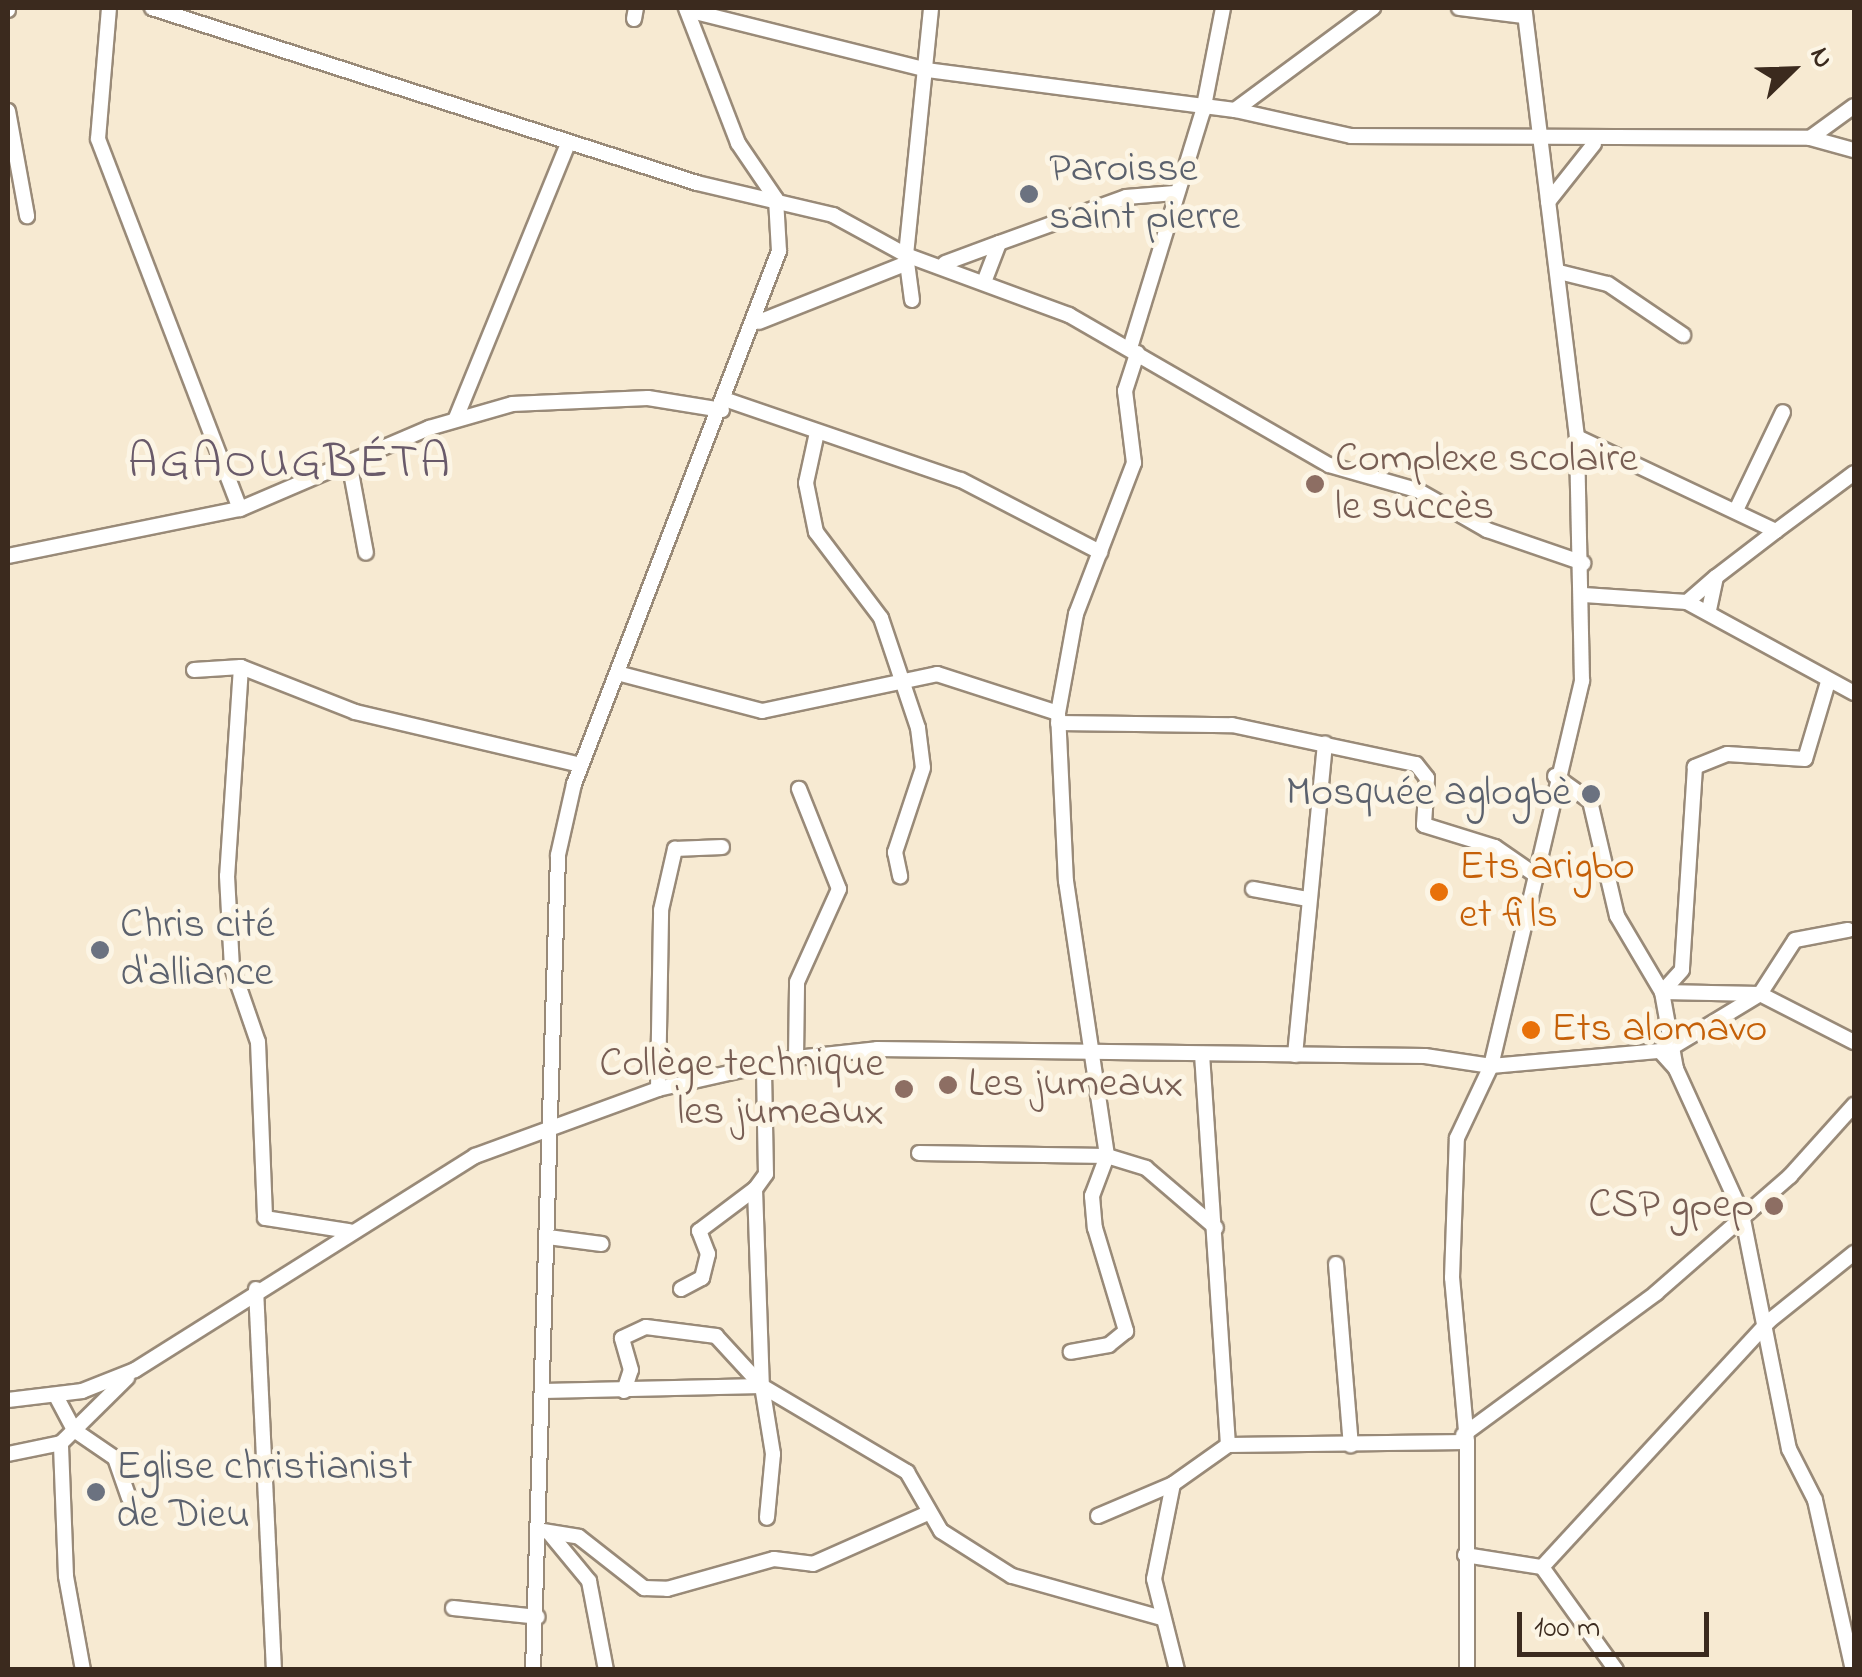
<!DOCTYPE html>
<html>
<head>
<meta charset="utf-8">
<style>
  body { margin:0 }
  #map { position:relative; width:1862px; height:1677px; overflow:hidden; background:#f7ead2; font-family:"Indie Flower",sans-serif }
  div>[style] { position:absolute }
  .roads { filter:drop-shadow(2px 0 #998a78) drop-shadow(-2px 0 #998a78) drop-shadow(0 2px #998a78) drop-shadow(0 -2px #998a78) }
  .minor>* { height:14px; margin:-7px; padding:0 7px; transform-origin:7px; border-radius:7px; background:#fff }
  .dots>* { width:28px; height:28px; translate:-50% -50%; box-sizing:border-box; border:5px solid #fcf5e5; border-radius:50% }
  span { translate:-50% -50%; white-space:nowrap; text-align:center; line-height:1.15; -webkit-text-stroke:10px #fcf5e5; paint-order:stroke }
  .worship-label { font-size:42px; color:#5b616d }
  .left { translate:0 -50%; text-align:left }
  .right { translate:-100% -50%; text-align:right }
  .education-label { font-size:42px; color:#785e54 }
  .food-label { font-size:42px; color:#c56008 }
  .quarter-label { font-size:48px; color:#695a6a; letter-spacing:2.5px }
  .frame { position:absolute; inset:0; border:10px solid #3b2a1e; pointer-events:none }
  .north { position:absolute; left:1742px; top:20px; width:100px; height:100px; -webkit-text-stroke:8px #fcf5e5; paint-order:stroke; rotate:67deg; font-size:28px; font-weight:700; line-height:40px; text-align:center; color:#3b2a1e }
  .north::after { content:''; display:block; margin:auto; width:35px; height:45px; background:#3b2a1e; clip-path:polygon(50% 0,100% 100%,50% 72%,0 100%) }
  .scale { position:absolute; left:1517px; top:1612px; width:192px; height:45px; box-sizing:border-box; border:5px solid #3b2a1e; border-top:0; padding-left:12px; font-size:30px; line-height:35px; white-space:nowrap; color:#3b2a1e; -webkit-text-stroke:8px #fcf5e5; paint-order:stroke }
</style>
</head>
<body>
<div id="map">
  <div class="roads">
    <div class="minor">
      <i style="left:109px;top:8px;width:131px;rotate:94.8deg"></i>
      <i style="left:98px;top:139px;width:396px;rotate:69deg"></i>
      <i style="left:152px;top:8px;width:572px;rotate:17.8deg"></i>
      <i style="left:697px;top:183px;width:140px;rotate:13.2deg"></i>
      <i style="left:833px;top:215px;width:83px;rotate:28.7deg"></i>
      <i style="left:906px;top:255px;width:174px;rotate:20.2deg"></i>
      <i style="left:1069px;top:315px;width:300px;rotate:30deg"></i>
      <i style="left:1329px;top:465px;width:91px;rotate:15.9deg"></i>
      <i style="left:1417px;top:490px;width:81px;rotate:29.7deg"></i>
      <i style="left:1487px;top:530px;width:102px;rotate:19deg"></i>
      <i style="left:1459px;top:8px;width:64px;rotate:7.1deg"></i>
      <i style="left:8px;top:10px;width:2px;rotate:-90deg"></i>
      <i style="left:687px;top:10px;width:247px;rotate:14deg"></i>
      <i style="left:927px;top:70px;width:311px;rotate:7.4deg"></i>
      <i style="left:1235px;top:110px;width:119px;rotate:12.6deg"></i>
      <i style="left:1351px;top:136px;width:459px;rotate:0.2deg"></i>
      <i style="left:1810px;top:138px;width:54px;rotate:-36deg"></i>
      <i style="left:634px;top:19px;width:11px;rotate:-80deg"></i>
      <i style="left:1235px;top:110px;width:172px;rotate:-36.5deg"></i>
      <i style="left:8px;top:111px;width:107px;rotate:79.7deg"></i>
      <i style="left:1810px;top:138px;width:46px;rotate:15.3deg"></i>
      <i style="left:1548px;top:202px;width:74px;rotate:-51.6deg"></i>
      <i style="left:945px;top:263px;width:58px;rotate:-20.3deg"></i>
      <i style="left:1559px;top:272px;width:50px;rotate:13.8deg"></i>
      <i style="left:1608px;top:284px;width:91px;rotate:34.2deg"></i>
      <i style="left:986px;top:277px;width:36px;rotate:-69deg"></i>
      <i style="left:999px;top:243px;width:135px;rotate:-19.9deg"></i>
      <i style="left:1126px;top:197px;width:49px;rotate:-4.7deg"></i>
      <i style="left:912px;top:300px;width:45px;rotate:-97.6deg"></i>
      <i style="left:906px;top:255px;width:248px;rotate:-84.2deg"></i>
      <i style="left:759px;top:322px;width:159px;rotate:-21.7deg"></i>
      <i style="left:1130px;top:348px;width:248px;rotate:-72.9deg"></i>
      <i style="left:1203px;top:111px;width:105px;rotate:-79deg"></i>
      <i style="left:727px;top:400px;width:247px;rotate:18.9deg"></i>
      <i style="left:961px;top:480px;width:157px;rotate:27.4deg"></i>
      <i style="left:456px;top:418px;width:297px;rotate:-67.8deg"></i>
      <i style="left:816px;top:437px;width:47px;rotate:102.3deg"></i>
      <i style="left:806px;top:483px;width:50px;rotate:78.5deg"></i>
      <i style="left:816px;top:532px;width:108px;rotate:52.9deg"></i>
      <i style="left:881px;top:618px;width:116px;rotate:71.4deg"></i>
      <i style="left:918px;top:728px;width:40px;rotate:82.9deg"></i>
      <i style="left:923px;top:768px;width:89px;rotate:108.4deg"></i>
      <i style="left:895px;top:852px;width:25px;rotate:78deg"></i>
      <i style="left:1577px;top:437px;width:220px;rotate:25.3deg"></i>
      <i style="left:1776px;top:531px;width:97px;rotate:-36.6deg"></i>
      <i style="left:350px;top:467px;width:87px;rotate:79.5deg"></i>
      <i style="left:1738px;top:506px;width:104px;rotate:-64.4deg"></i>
      <i style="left:8px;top:556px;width:237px;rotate:-11.5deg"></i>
      <i style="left:240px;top:509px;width:206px;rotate:-23.2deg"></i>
      <i style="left:429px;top:428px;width:86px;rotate:-16.1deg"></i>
      <i style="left:512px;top:404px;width:136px;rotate:-2.5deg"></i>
      <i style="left:648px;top:398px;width:75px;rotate:9.2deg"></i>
      <i style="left:1716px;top:577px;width:76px;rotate:-37.5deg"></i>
      <i style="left:1584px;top:595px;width:103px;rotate:3.9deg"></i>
      <i style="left:1687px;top:602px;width:190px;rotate:28.6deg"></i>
      <i style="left:1687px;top:602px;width:38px;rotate:-41deg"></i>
      <i style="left:1716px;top:577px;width:35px;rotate:102deg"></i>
      <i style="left:241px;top:667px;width:209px;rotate:93.8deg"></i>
      <i style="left:227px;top:876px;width:91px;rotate:86.9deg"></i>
      <i style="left:232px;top:967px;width:79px;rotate:70.9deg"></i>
      <i style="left:258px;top:1042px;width:176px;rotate:87.7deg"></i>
      <i style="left:265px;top:1218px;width:85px;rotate:8.8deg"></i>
      <i style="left:194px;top:670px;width:47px;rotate:-3.7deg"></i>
      <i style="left:241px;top:667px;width:123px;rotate:21.5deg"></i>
      <i style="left:355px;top:712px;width:232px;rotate:13.2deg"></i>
      <i style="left:621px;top:674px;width:146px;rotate:14.7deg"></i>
      <i style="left:762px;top:711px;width:179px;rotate:-11.9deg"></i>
      <i style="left:937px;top:674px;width:127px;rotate:17.9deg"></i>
      <i style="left:1058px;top:713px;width:101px;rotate:-79.7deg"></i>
      <i style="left:1076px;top:614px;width:162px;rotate:-69deg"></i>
      <i style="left:1134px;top:463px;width:73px;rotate:-97.1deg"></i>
      <i style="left:1125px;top:391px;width:40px;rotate:-72deg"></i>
      <i style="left:1828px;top:682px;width:80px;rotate:106.6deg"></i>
      <i style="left:1805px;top:759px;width:78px;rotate:-176.3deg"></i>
      <i style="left:1727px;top:754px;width:35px;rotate:158deg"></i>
      <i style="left:1695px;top:767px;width:203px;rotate:93.7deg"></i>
      <i style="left:1682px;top:970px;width:30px;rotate:132deg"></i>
      <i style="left:1662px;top:992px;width:98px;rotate:1.2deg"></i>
      <i style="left:1760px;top:994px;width:106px;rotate:27.1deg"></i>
      <i style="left:1058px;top:713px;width:168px;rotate:87.3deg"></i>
      <i style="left:1066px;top:881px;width:278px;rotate:81.5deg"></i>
      <i style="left:1107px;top:1156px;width:43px;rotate:110.6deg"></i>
      <i style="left:1092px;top:1196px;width:32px;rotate:85deg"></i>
      <i style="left:1095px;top:1228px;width:108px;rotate:73.2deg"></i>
      <i style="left:1126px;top:1331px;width:22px;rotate:141deg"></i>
      <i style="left:1109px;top:1345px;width:39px;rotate:170deg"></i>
      <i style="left:1058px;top:723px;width:174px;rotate:0.7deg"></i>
      <i style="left:1232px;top:725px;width:188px;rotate:12deg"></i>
      <i style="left:1416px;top:764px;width:18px;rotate:52deg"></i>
      <i style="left:1427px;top:778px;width:47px;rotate:93.7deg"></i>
      <i style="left:1424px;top:825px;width:74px;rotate:17.2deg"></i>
      <i style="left:1495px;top:847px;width:47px;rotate:34.7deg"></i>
      <i style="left:1555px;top:776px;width:43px;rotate:35.5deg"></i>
      <i style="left:1590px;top:801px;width:118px;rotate:76.8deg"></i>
      <i style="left:1617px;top:916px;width:88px;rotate:59.4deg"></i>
      <i style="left:1662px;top:992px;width:78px;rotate:79.7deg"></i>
      <i style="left:1676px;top:1069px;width:159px;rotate:65.5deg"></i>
      <i style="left:1742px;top:1214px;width:240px;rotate:78.7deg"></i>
      <i style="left:1789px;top:1449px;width:57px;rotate:63deg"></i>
      <i style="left:1815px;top:1500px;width:174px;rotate:77.4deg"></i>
      <i style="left:1253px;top:889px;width:56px;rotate:10.3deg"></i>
      <i style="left:1666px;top:1051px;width:110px;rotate:-31.2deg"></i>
      <i style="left:1760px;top:994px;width:64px;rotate:-57.1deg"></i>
      <i style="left:1795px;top:940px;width:54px;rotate:-10.7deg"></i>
      <i style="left:1202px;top:1054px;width:392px;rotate:86.2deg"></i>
      <i style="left:1295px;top:1055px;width:313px;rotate:-84.5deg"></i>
      <i style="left:796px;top:1058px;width:76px;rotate:-89.2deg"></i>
      <i style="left:797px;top:982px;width:102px;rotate:-65.7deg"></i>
      <i style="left:839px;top:889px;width:108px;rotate:-111.8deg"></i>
      <i style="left:764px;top:1071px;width:103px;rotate:88.9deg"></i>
      <i style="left:766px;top:1174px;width:19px;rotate:126deg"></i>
      <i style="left:755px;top:1189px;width:197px;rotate:88deg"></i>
      <i style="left:762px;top:1386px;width:169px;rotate:30.7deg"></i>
      <i style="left:907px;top:1472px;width:68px;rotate:60deg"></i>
      <i style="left:941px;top:1531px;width:84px;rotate:32.4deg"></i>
      <i style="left:1012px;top:1576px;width:155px;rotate:15.7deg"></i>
      <i style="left:658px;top:1089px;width:179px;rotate:-89deg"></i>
      <i style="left:661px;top:910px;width:63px;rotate:-77.1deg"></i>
      <i style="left:675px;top:849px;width:47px;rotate:-2.4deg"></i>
      <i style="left:919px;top:1153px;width:188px;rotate:0.9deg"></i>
      <i style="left:1107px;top:1156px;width:41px;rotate:17.1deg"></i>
      <i style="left:1146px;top:1168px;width:92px;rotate:40.6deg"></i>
      <i style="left:548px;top:1237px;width:54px;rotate:7.4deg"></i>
      <i style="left:1336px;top:1264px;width:182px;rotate:85.3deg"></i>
      <i style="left:256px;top:1289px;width:381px;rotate:87.3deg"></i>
      <i style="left:681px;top:1289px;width:24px;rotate:-28deg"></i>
      <i style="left:702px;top:1278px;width:25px;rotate:-76deg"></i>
      <i style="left:708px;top:1254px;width:25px;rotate:-111deg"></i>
      <i style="left:699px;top:1231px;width:70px;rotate:-36.9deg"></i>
      <i style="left:543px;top:1391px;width:219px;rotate:-1.3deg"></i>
      <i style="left:762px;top:1386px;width:69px;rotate:80.8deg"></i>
      <i style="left:773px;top:1454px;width:64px;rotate:95.4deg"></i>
      <i style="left:624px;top:1391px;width:22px;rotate:-72deg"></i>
      <i style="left:631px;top:1370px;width:33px;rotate:-106deg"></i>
      <i style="left:622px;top:1338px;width:26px;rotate:-25deg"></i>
      <i style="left:646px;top:1327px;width:71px;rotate:7.3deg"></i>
      <i style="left:716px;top:1336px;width:68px;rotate:47.4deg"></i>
      <i style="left:56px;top:1396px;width:38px;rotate:62deg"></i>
      <i style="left:74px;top:1430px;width:50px;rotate:34.3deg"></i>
      <i style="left:115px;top:1458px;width:42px;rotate:70.7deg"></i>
      <i style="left:8px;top:1400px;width:75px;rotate:-6.9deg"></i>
      <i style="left:82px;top:1391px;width:57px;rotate:-21.6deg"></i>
      <i style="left:135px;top:1370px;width:402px;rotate:-32.2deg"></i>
      <i style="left:475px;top:1156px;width:195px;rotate:-20.1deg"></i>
      <i style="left:658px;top:1089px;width:141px;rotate:-12.7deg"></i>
      <i style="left:796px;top:1058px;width:81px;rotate:-6.3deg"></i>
      <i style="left:877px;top:1049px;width:548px;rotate:0.73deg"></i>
      <i style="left:1425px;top:1056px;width:67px;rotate:8.6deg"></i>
      <i style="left:1491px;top:1066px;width:170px;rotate:-5.1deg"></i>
      <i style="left:1660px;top:1051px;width:24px;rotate:48deg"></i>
      <i style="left:1463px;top:1435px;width:240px;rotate:-36.3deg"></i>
      <i style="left:1656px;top:1293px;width:178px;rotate:-41.1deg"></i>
      <i style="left:1790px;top:1176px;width:96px;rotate:-48deg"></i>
      <i style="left:8px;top:1454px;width:54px;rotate:-11.7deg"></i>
      <i style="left:1173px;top:1484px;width:97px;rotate:101.3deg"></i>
      <i style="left:1154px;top:1579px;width:94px;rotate:75.8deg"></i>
      <i style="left:1098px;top:1516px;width:82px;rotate:-23.1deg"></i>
      <i style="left:1173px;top:1484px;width:67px;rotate:-35.3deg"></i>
      <i style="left:1228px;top:1445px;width:239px;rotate:-0.7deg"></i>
      <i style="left:543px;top:1531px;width:36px;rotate:9deg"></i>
      <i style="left:579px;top:1537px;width:83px;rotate:38.1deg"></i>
      <i style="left:644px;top:1588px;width:23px;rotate:2deg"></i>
      <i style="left:667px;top:1589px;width:111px;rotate:-15.7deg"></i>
      <i style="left:774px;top:1559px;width:39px;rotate:7deg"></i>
      <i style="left:813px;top:1564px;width:126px;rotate:-23.9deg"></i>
      <i style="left:551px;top:1535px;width:60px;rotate:50.4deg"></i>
      <i style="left:589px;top:1581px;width:91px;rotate:79.2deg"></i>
      <i style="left:1465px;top:1555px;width:78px;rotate:8.9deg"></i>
      <i style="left:1542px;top:1567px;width:127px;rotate:54.3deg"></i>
      <i style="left:1542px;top:1567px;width:335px;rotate:-47.3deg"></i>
      <i style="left:1769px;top:1321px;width:109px;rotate:-38.7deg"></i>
      <i style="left:453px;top:1608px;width:85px;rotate:6deg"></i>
      <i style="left:83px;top:1670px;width:96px;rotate:-100.3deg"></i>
      <i style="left:66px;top:1576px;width:133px;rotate:-92.2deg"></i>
      <i style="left:61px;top:1443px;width:93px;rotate:-44.6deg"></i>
      <i style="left:533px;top:1670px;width:815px;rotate:-88.24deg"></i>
      <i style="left:558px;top:855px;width:73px;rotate:-77.3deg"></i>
      <i style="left:574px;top:784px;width:571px;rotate:-68.96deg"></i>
      <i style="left:779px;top:251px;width:52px;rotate:-93.3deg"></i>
      <i style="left:776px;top:199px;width:68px;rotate:-124.2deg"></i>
      <i style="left:738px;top:143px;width:145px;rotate:-111.1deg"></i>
      <i style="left:1467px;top:1670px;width:228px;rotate:-90deg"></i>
      <i style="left:1467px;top:1442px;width:165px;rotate:-95.2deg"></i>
      <i style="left:1452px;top:1278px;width:140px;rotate:-88deg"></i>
      <i style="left:1457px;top:1138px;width:80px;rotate:-64.7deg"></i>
      <i style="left:1491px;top:1066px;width:396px;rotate:-76.7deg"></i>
      <i style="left:1582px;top:681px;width:244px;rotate:-91.2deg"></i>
      <i style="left:1577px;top:437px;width:432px;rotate:-97deg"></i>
    </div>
  </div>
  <div class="dots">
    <i style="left:1029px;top:194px;background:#6b7280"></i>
    <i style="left:1315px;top:484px;background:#8d6e63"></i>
    <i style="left:1591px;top:794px;background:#6b7280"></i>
    <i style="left:1439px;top:892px;background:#e8710a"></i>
    <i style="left:100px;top:950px;background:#6b7280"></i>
    <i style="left:1531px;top:1030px;background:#e8710a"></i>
    <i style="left:948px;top:1085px;background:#8d6e63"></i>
    <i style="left:904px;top:1089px;background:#8d6e63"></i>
    <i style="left:1774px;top:1206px;background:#8d6e63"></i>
    <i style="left:96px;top:1492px;background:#6b7280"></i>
  </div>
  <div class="worship-label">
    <span class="left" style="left:1049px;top:194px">Paroisse<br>saint pierre</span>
    <span class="right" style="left:1571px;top:794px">Mosquée aglogbè</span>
    <span class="left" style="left:120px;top:950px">Chris cité<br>d'alliance</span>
    <span class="left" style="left:116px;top:1492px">Eglise christianist<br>de Dieu</span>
  </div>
  <div class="education-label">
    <span class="left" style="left:1335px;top:484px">Complexe scolaire<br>le succès</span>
    <span class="right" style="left:884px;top:1089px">Collège technique<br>les jumeaux</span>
    <span class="left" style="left:968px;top:1085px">Les jumeaux</span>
    <span class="right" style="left:1754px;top:1206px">CSP gpep</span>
  </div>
  <div class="food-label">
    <span class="left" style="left:1459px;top:892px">Ets arigbo<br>et fils</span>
    <span class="left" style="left:1551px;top:1030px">Ets alomavo</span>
  </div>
  <div class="quarter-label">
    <span style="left:290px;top:465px">AGAOUGBÉTA</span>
  </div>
  <div class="frame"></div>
  <div class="north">N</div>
  <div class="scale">100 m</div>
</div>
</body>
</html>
